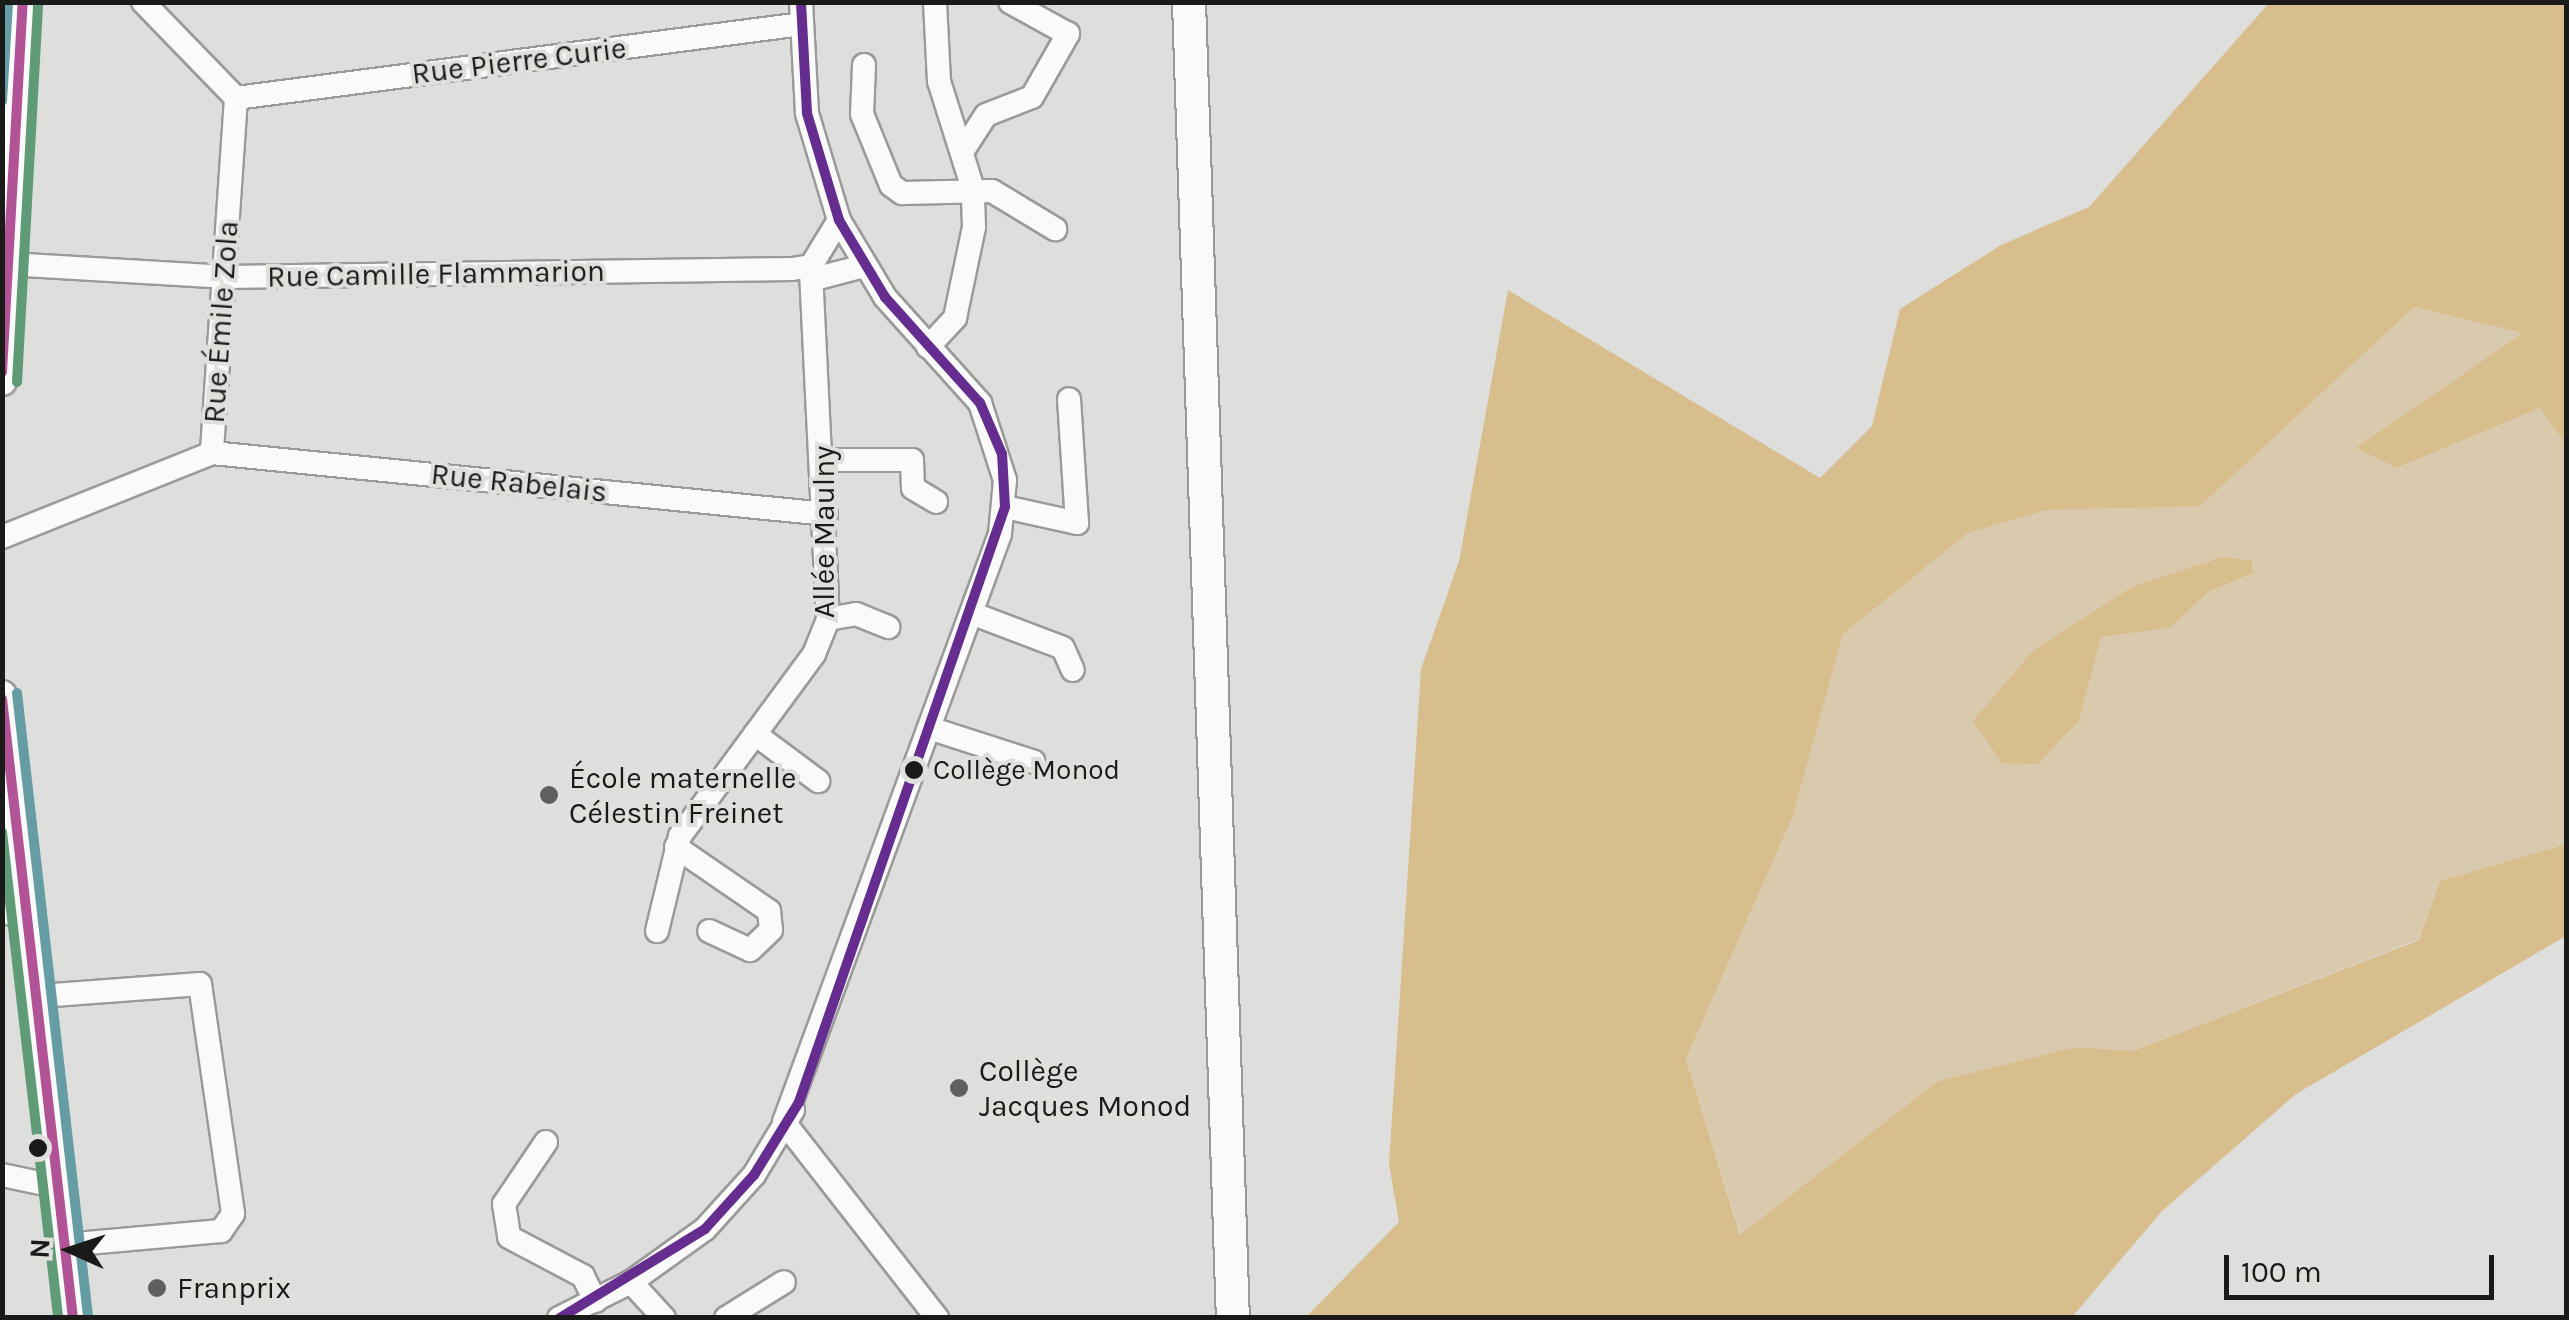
<!DOCTYPE html>
<html>
<head>
<meta charset="utf-8">
<style>
  body { margin:0 }
  #map { position:relative; width:2569px; height:1320px; overflow:hidden; background:#dedfdd; font-family:Karla,sans-serif }
  div>[style] { position:absolute }
  .green>* { inset:0; background:#dacaad }
  .forest>* { inset:0; background:#d7be8c }
  .roads { filter:drop-shadow(2px 0 #9a9b99) drop-shadow(-2px 0 #9a9b99) drop-shadow(0 2px #9a9b99) drop-shadow(0 -2px #9a9b99) }
  .minor>* { height:22px; margin:-11px; padding:0 11px; transform-origin:11px; border-radius:11px; background:#fafafa }
  .major>* { height:28px; margin:-14px; padding:0 14px; transform-origin:14px; border-radius:14px; background:#fafafa }
  .highway>* { height:32px; margin:-16px; padding:0 16px; transform-origin:16px; border-radius:16px; background:#fafafa }
  .bus-1>* { height:10px; margin:-5px; padding:0 5px; transform-origin:5px; border-radius:5px; background:#662d91 }
  .bus-2>* { height:10px; margin:-5px; padding:0 5px; transform-origin:5px; border-radius:5px; background:#b25397 }
  .bus-3>* { height:10px; margin:-5px; padding:0 5px; transform-origin:5px; border-radius:5px; background:#609b77 }
  .bus-4>* { height:10px; margin:-5px; padding:0 5px; transform-origin:5px; border-radius:5px; background:#669ca4 }
  .dots>* { width:28px; height:28px; translate:-50% -50%; box-sizing:border-box; border:5px solid #dfe0dc; border-radius:50% }
  span { translate:-50% -50%; white-space:nowrap; text-align:center; line-height:1.15; -webkit-text-stroke:8px #dfe0dc; paint-order:stroke }
  .bus-label { font-size:28px; color:#1a1b19 }
  .left { translate:0 -50%; text-align:left }
  .street-label { font-size:30px; color:#1a1b19 }
  .poi-label { font-size:30px; color:#1a1b19 }
  .frame { position:absolute; inset:0; border:5px solid #1a1b19; pointer-events:none }
  .north { position:absolute; left:20px; top:1200px; width:100px; height:100px; -webkit-text-stroke:8px #dfe0dc; paint-order:stroke; rotate:273deg; font-size:28px; font-weight:700; line-height:40px; text-align:center; color:#1a1b19 }
  .north::after { content:''; display:block; margin:auto; width:35px; height:45px; background:#1a1b19; clip-path:polygon(50% 0,100% 100%,50% 72%,0 100%) }
  .scale { position:absolute; left:2224px; top:1255px; width:270px; height:45px; box-sizing:border-box; border:5px solid #1a1b19; border-top:0; padding-left:12px; font-size:30px; line-height:35px; white-space:nowrap; color:#1a1b19; -webkit-text-stroke:8px #dfe0dc; paint-order:stroke }
</style>
</head>
<body>
<div id="map">
  <div class="green">
    <i style="clip-path:polygon(evenodd,2414px 307px,2524px 333px,2397px 468px,2540px 408px,2566px 445px,2566px 844px,2440px 881px,2419px 939px,2133px 1051px,2075px 1047px,1938px 1081px,1741px 1236px,1686px 1059px,1793px 816px,1843px 634px,1968px 533px,2047px 510px,2200px 505px,2414px 307px,2252px 561px,2253px 573px,2208px 592px,2170px 628px,2101px 637px,2252px 561px)"></i>
  </div>
  <div class="forest">
    <i style="clip-path:polygon(2269px 3px,2566px 3px,2566px 445px,2540px 408px,2397px 468px,2356px 448px,2523px 333px,2414px 307px,2200px 506px,2047px 510px,1968px 533px,1843px 634px,1793px 816px,1686px 1059px,1740px 1235px,1938px 1081px,2075px 1047px,2133px 1051px,2419px 940px,2440px 881px,2566px 844px,2566px 936px,2296px 1094px,2162px 1211px,2072px 1317px,1306px 1317px,1399px 1222px,1389px 1164px,1421px 669px,1459px 561px,1508px 290px,1820px 478px,1872px 426px,1900px 309px,2001px 245px,2089px 207px)"></i>
    <i style="clip-path:polygon(2223px 557px,2252px 561px,2253px 573px,2208px 592px,2170px 628px,2101px 637px,2079px 720px,2038px 764px,2002px 763px,1973px 721px,2033px 651px,2132px 587px)"></i>
  </div>
  <div class="roads">
    <div class="minor">
      <i style="left:143px;top:2px;width:134px;rotate:45.9deg"></i>
      <i style="left:236px;top:98px;width:356px;rotate:93.9deg"></i>
      <i style="left:864px;top:65px;width:49px;rotate:92.3deg"></i>
      <i style="left:862px;top:114px;width:77px;rotate:67.8deg"></i>
      <i style="left:891px;top:185px;width:14px;rotate:36deg"></i>
      <i style="left:902px;top:193px;width:90px;rotate:-1.3deg"></i>
      <i style="left:992px;top:191px;width:74px;rotate:31.1deg"></i>
      <i style="left:236px;top:98px;width:571px;rotate:-7.45deg"></i>
      <i style="left:962px;top:152px;width:44px;rotate:-57deg"></i>
      <i style="left:986px;top:115px;width:49px;rotate:-21.4deg"></i>
      <i style="left:1032px;top:97px;width:73px;rotate:-60.3deg"></i>
      <i style="left:1068px;top:34px;width:66px;rotate:-151.1deg"></i>
      <i style="left:8px;top:264px;width:216px;rotate:3.4deg"></i>
      <i style="left:224px;top:277px;width:568px;rotate:-0.81deg"></i>
      <i style="left:792px;top:269px;width:19px;rotate:-9deg"></i>
      <i style="left:811px;top:266px;width:54px;rotate:-58.7deg"></i>
      <i style="left:818px;top:278px;width:48px;rotate:-14.6deg"></i>
      <i style="left:928px;top:347px;width:40px;rotate:-47deg"></i>
      <i style="left:955px;top:318px;width:93px;rotate:-78.2deg"></i>
      <i style="left:974px;top:227px;width:38px;rotate:-92deg"></i>
      <i style="left:973px;top:189px;width:113px;rotate:-107.5deg"></i>
      <i style="left:939px;top:81px;width:79px;rotate:-92.9deg"></i>
      <i style="left:825px;top:460px;width:87px"></i>
      <i style="left:912px;top:460px;width:28px;rotate:88deg"></i>
      <i style="left:913px;top:488px;width:27px;rotate:31deg"></i>
      <i style="left:1005px;top:507px;width:74px;rotate:12.5deg"></i>
      <i style="left:1077px;top:523px;width:124px;rotate:-93.7deg"></i>
      <i style="left:2px;top:537px;width:226px;rotate:-21.8deg"></i>
      <i style="left:212px;top:453px;width:617px;rotate:5.67deg"></i>
      <i style="left:971px;top:613px;width:98px;rotate:20.8deg"></i>
      <i style="left:1063px;top:648px;width:24px;rotate:66deg"></i>
      <i style="left:828px;top:619px;width:28px;rotate:-10deg"></i>
      <i style="left:856px;top:614px;width:35px;rotate:22deg"></i>
      <i style="left:929px;top:728px;width:110px;rotate:17.9deg"></i>
      <i style="left:755px;top:734px;width:79px;rotate:36.7deg"></i>
      <i style="left:676px;top:847px;width:113px;rotate:34.5deg"></i>
      <i style="left:769px;top:911px;width:19px;rotate:84deg"></i>
      <i style="left:771px;top:930px;width:29px;rotate:136deg"></i>
      <i style="left:750px;top:950px;width:45px;rotate:-155.1deg"></i>
      <i style="left:2px;top:911px;width:32px;rotate:18deg"></i>
      <i style="left:657px;top:931px;width:98px;rotate:-76.4deg"></i>
      <i style="left:680px;top:836px;width:226px;rotate:-53.6deg"></i>
      <i style="left:814px;top:654px;width:38px;rotate:-68deg"></i>
      <i style="left:828px;top:619px;width:353px;rotate:-92.8deg"></i>
      <i style="left:41px;top:996px;width:159px;rotate:-4.3deg"></i>
      <i style="left:200px;top:984px;width:232px;rotate:81.8deg"></i>
      <i style="left:233px;top:1214px;width:21px;rotate:125deg"></i>
      <i style="left:221px;top:1231px;width:157px;rotate:174.9deg"></i>
      <i style="left:784px;top:1122px;width:626px;rotate:-69.83deg"></i>
      <i style="left:1000px;top:534px;width:54px;rotate:-84.7deg"></i>
      <i style="left:1005px;top:480px;width:81px;rotate:-108deg"></i>
      <i style="left:980px;top:403px;width:142px;rotate:-131.9deg"></i>
      <i style="left:885px;top:297px;width:90px;rotate:-120.9deg"></i>
      <i style="left:839px;top:220px;width:112px;rotate:-106.7deg"></i>
      <i style="left:807px;top:113px;width:111px;rotate:-93.1deg"></i>
      <i style="left:784px;top:1122px;width:249px;rotate:52deg"></i>
      <i style="left:546px;top:1142px;width:75px;rotate:124.1deg"></i>
      <i style="left:504px;top:1204px;width:33px;rotate:81deg"></i>
      <i style="left:509px;top:1237px;width:84px;rotate:27.8deg"></i>
      <i style="left:583px;top:1276px;width:28px;rotate:64deg"></i>
      <i style="left:2px;top:1175px;width:58px;rotate:11.9deg"></i>
      <i style="left:631px;top:1282px;width:49px;rotate:47.5deg"></i>
      <i style="left:559px;top:1318px;width:80px;rotate:-26.6deg"></i>
      <i style="left:631px;top:1282px;width:91px;rotate:-35.6deg"></i>
      <i style="left:705px;top:1229px;width:73px;rotate:-47.8deg"></i>
      <i style="left:754px;top:1175px;width:76px;rotate:-59deg"></i>
      <i style="left:726px;top:1318px;width:68px;rotate:-31.8deg"></i>
    </div>
    <div class="major">
      <i style="left:2px;top:381px;width:380px;rotate:-86.8deg"></i>
      <i style="left:2px;top:695px;width:627px;rotate:83.5deg"></i>
    </div>
    <div class="highway">
      <i style="left:1189px;top:2px;width:1317px;rotate:88.09deg"></i>
    </div>
  </div>
  <div class="bus-1">
    <i style="left:560px;top:1318px;width:170px;rotate:-31.5deg"></i>
    <i style="left:705px;top:1229px;width:73px;rotate:-47.8deg"></i>
    <i style="left:754px;top:1175px;width:86px;rotate:-58.3deg"></i>
    <i style="left:799px;top:1102px;width:630px;rotate:-70.9deg"></i>
    <i style="left:1005px;top:507px;width:53px;rotate:-93.2deg"></i>
    <i style="left:1002px;top:454px;width:56px;rotate:-113.3deg"></i>
    <i style="left:980px;top:403px;width:142px;rotate:-131.9deg"></i>
    <i style="left:885px;top:297px;width:90px;rotate:-120.9deg"></i>
    <i style="left:839px;top:220px;width:112px;rotate:-106.7deg"></i>
    <i style="left:807px;top:113px;width:111px;rotate:-93.1deg"></i>
  </div>
  <div class="bus-2">
    <i style="left:2px;top:372px;width:371px;rotate:-86.8deg"></i>
    <i style="left:2px;top:699px;width:623px;rotate:83.46deg"></i>
  </div>
  <div class="bus-3">
    <i style="left:17px;top:382px;width:380px;rotate:-86.8deg"></i>
    <i style="left:2px;top:832px;width:489px;rotate:83.4deg"></i>
  </div>
  <div class="bus-4">
    <i style="left:2px;top:101px;width:99px;rotate:-86.5deg"></i>
    <i style="left:17px;top:693px;width:627px;rotate:83.5deg"></i>
  </div>
  <div class="dots">
    <i style="left:914px;top:770px;background:#1a1b19"></i>
    <i style="left:549px;top:795px;background:#5f605e"></i>
    <i style="left:959px;top:1088px;background:#5f605e"></i>
    <i style="left:38px;top:1148px;background:#1a1b19"></i>
    <i style="left:157px;top:1288px;background:#5f605e"></i>
  </div>
  <div class="bus-label">
    <span class="left" style="left:933px;top:770px">Collège Monod</span>
  </div>
  <div class="street-label">
    <span style="left:519px;top:61px;rotate:-7deg">Rue Pierre Curie</span>
    <span style="left:436px;top:274px;rotate:-1deg">Rue Camille Flammarion</span>
    <span style="left:221px;top:322px;rotate:-86deg">Rue Émile Zola</span>
    <span style="left:519px;top:483px;rotate:6deg">Rue Rabelais</span>
    <span style="left:824px;top:532px;rotate:-90deg">Allée Maulny</span>
  </div>
  <div class="poi-label">
    <span class="left" style="left:569px;top:795px">École maternelle<br>Célestin Freinet</span>
    <span class="left" style="left:979px;top:1088px">Collège<br>Jacques Monod</span>
    <span class="left" style="left:177px;top:1288px">Franprix</span>
  </div>
  <div class="frame"></div>
  <div class="north">N</div>
  <div class="scale">100 m</div>
</div>
</body>
</html>
